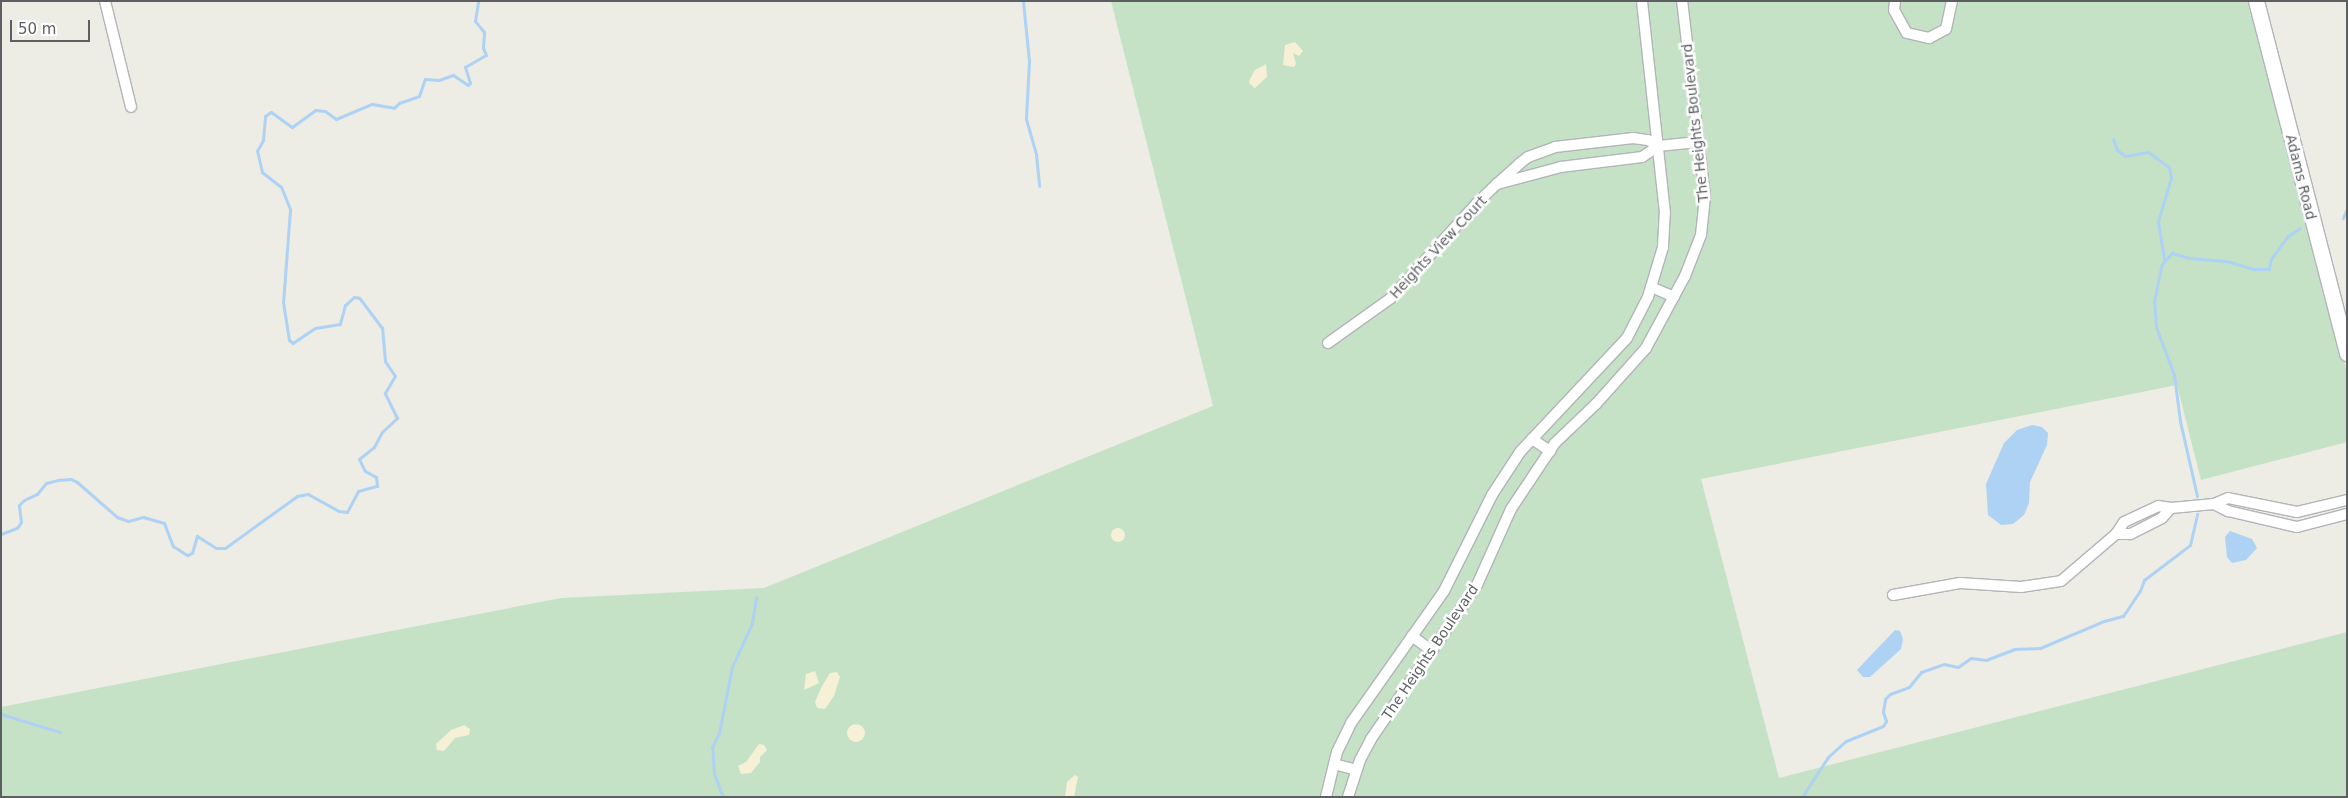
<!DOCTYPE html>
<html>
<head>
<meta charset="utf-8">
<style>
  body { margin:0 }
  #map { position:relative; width:2348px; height:798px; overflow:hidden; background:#edece5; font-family:"DejaVu Sans",sans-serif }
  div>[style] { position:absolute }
  .green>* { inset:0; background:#c5e2c6 }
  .sand>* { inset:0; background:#f6f0d7 }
  .round { border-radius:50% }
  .water>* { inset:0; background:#aed2f4 }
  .stream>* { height:3px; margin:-1.5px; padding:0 1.5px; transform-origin:1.5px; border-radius:1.5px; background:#aed2f4 }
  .roads { filter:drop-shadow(1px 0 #b2b4b8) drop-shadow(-1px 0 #b2b4b8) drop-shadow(0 1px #b2b4b8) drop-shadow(0 -1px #b2b4b8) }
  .street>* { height:10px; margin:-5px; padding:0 5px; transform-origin:5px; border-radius:5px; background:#fff }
  .secondary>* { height:15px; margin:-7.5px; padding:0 7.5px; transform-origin:7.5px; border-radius:7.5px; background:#fff }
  span { translate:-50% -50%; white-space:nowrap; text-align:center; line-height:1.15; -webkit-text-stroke:5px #fff; paint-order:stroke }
  .street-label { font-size:14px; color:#5d5f63 }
  .frame { position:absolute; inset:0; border:2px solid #5d5f63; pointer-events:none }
  .scale { position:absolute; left:10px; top:20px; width:80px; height:22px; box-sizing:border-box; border:2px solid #5d5f63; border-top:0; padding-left:6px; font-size:15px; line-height:18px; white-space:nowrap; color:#5d5f63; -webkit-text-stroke:4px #fff; paint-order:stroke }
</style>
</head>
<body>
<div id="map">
  <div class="green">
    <i style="clip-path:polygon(1111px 1px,2247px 1px,2347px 372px,2347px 442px,2201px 480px,2177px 385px,1701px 479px,1779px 778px,2347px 632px,2347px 797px,1px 797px,1px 707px,561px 598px,764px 588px,1213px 406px)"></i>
  </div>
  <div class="sand">
    <i style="clip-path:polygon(1295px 42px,1303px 51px,1299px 56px,1293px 53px,1296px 64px,1294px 67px,1283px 65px,1285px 45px)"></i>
    <i style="clip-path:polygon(1266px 64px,1267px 77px,1255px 88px,1249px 83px,1250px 79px,1255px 70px)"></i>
    <i class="round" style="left:1111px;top:528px;width:14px;height:14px"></i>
    <i style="clip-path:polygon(815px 671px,819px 683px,804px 690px,806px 674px)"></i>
    <i style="clip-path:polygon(837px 672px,840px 677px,834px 696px,825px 709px,817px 708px,815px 702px,822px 686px,830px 673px)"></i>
    <i class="round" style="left:847px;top:724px;width:18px;height:18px"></i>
    <i style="clip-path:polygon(464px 725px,470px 729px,469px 735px,455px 738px,444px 751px,437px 750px,436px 744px,451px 730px)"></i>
    <i style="clip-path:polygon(759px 744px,764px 745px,767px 750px,760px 757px,760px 762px,751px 773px,741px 774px,738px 766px,746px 762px)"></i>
    <i style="clip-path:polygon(1075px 775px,1078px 777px,1074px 797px,1065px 797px,1067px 782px)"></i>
  </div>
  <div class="water">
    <i style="clip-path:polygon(2032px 425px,2042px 427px,2048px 433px,2047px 445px,2030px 482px,2029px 503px,2024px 515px,2013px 524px,2001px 525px,1988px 515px,1986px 484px,2004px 443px,2017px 430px)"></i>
    <i style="clip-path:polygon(2230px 531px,2252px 539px,2257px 548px,2246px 560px,2232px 563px,2227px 557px,2225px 537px)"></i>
    <i style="clip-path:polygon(1895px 630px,1900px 631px,1903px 639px,1901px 649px,1870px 677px,1863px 677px,1857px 670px)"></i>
  </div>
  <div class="stream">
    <i style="left:1023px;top:1px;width:60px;rotate:84.3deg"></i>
    <i style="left:1029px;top:61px;width:58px;rotate:93deg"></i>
    <i style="left:1026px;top:119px;width:37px;rotate:74deg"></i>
    <i style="left:1036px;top:155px;width:31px;rotate:84deg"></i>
    <i style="left:2113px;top:139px;width:12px;rotate:70deg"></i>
    <i style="left:2117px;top:150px;width:10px;rotate:37deg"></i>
    <i style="left:2125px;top:156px;width:23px;rotate:-10deg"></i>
    <i style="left:2148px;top:152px;width:26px;rotate:36deg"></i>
    <i style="left:2169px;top:167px;width:11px;rotate:80deg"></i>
    <i style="left:2171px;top:178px;width:45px;rotate:106.8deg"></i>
    <i style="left:2158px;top:221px;width:38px;rotate:81deg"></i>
    <i style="left:2343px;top:218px;width:8px;rotate:-67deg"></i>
    <i style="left:2197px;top:496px;width:77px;rotate:-102.8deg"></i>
    <i style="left:2180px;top:421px;width:46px;rotate:-97.4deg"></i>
    <i style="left:2174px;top:375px;width:51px;rotate:-110.6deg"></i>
    <i style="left:2156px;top:327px;width:26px;rotate:-94deg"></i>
    <i style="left:2154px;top:301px;width:38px;rotate:-78deg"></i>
    <i style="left:2162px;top:264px;width:15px;rotate:-48deg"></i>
    <i style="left:2172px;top:253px;width:18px;rotate:16deg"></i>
    <i style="left:2189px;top:258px;width:38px;rotate:5deg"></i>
    <i style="left:2227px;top:261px;width:27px;rotate:17deg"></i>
    <i style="left:2253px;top:269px;width:16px"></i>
    <i style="left:2269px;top:269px;width:10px;rotate:-79deg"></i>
    <i style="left:2271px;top:259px;width:29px;rotate:-54deg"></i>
    <i style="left:2288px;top:236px;width:14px;rotate:-34deg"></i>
    <i style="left:1px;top:534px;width:17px;rotate:-21deg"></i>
    <i style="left:17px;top:528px;width:7px;rotate:-56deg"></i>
    <i style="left:21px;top:522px;width:17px;rotate:-97deg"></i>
    <i style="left:19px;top:505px;width:7px;rotate:-45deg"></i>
    <i style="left:24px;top:500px;width:14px;rotate:-25deg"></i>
    <i style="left:37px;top:494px;width:14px;rotate:-51deg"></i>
    <i style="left:46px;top:483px;width:12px;rotate:-14deg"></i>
    <i style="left:58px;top:480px;width:13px;rotate:-4deg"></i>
    <i style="left:71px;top:479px;width:7px;rotate:27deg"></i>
    <i style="left:77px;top:482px;width:53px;rotate:41.2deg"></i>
    <i style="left:117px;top:517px;width:12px;rotate:20deg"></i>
    <i style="left:128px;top:521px;width:16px;rotate:-15deg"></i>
    <i style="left:143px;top:517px;width:22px;rotate:16deg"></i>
    <i style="left:164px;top:523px;width:25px;rotate:69deg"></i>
    <i style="left:173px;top:546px;width:17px;rotate:33deg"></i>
    <i style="left:187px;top:555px;width:5px;rotate:-22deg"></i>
    <i style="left:192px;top:553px;width:18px;rotate:-74deg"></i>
    <i style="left:197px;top:536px;width:22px;rotate:32deg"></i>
    <i style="left:216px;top:548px;width:9px"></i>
    <i style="left:225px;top:548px;width:89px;rotate:-35.8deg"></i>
    <i style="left:297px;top:496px;width:11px;rotate:-10deg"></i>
    <i style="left:308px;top:494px;width:35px;rotate:29deg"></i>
    <i style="left:339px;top:511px;width:8px;rotate:7deg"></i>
    <i style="left:347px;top:512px;width:24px;rotate:-62deg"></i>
    <i style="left:358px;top:491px;width:20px;rotate:-15deg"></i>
    <i style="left:377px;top:486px;width:9px;rotate:-96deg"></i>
    <i style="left:376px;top:477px;width:13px;rotate:-151deg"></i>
    <i style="left:365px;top:471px;width:13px;rotate:-117deg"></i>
    <i style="left:359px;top:459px;width:19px;rotate:-39deg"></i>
    <i style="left:374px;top:447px;width:17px;rotate:-62deg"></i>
    <i style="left:382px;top:432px;width:21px;rotate:-43deg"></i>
    <i style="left:397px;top:418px;width:28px;rotate:-116deg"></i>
    <i style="left:385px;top:393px;width:20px;rotate:-60deg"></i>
    <i style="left:395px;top:376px;width:18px;rotate:-124deg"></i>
    <i style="left:385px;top:361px;width:33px;rotate:-95deg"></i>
    <i style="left:382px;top:328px;width:38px;rotate:-127deg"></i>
    <i style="left:359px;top:298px;width:5px;rotate:-169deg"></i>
    <i style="left:354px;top:297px;width:12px;rotate:138deg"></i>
    <i style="left:345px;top:305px;width:20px;rotate:105deg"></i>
    <i style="left:340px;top:324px;width:25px;rotate:171deg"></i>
    <i style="left:315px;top:328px;width:27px;rotate:146deg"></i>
    <i style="left:293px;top:343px;width:5px;rotate:-143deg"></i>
    <i style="left:289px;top:340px;width:37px;rotate:-99deg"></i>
    <i style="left:283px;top:303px;width:94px;rotate:-85.7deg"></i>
    <i style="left:290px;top:209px;width:24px;rotate:-112deg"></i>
    <i style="left:281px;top:187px;width:24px;rotate:-142deg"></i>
    <i style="left:262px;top:172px;width:22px;rotate:-103deg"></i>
    <i style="left:257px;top:151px;width:13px;rotate:-61deg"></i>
    <i style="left:263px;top:140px;width:24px;rotate:-85deg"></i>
    <i style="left:265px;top:116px;width:7px;rotate:-34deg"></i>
    <i style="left:271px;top:112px;width:26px;rotate:36deg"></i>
    <i style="left:292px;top:127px;width:29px;rotate:-36deg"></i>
    <i style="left:315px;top:110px;width:10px;rotate:6deg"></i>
    <i style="left:325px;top:111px;width:14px;rotate:36deg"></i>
    <i style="left:336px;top:119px;width:39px;rotate:-23deg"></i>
    <i style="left:372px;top:104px;width:22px;rotate:10deg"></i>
    <i style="left:394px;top:108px;width:7px;rotate:-45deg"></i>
    <i style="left:399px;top:103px;width:21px;rotate:-19deg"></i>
    <i style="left:419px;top:96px;width:18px;rotate:-71deg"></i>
    <i style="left:425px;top:79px;width:14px;rotate:4deg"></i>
    <i style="left:439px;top:80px;width:15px;rotate:-20deg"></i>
    <i style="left:453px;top:75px;width:18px;rotate:34deg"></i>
    <i style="left:468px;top:85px;width:3px;rotate:-45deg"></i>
    <i style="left:470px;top:83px;width:17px;rotate:-107deg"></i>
    <i style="left:465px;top:67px;width:24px;rotate:-30deg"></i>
    <i style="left:486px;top:55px;width:8px;rotate:-113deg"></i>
    <i style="left:483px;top:48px;width:16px;rotate:-86deg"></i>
    <i style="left:484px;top:32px;width:14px;rotate:-129deg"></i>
    <i style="left:475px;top:21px;width:20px;rotate:-81deg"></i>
    <i style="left:1px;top:714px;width:62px;rotate:17deg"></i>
    <i style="left:723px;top:797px;width:26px;rotate:-111deg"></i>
    <i style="left:714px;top:773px;width:26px;rotate:-94deg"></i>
    <i style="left:712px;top:747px;width:16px;rotate:-63deg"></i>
    <i style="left:719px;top:733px;width:67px;rotate:-78.9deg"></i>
    <i style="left:732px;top:667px;width:48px;rotate:-65.6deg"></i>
    <i style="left:752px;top:623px;width:26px;rotate:-81deg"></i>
    <i style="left:1802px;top:797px;width:48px;rotate:-57deg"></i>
    <i style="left:1828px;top:757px;width:24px;rotate:-42deg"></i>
    <i style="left:1846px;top:741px;width:40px;rotate:-22deg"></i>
    <i style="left:1883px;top:726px;width:6px;rotate:-59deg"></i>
    <i style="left:1886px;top:721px;width:9px;rotate:-108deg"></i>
    <i style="left:1883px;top:712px;width:13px;rotate:-81deg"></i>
    <i style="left:1885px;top:699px;width:7px;rotate:-45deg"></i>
    <i style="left:1890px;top:694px;width:20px;rotate:-20deg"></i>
    <i style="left:1909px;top:687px;width:19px;rotate:-51deg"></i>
    <i style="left:1921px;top:672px;width:24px;rotate:-19deg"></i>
    <i style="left:1944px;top:664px;width:14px;rotate:12deg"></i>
    <i style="left:1958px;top:667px;width:16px;rotate:-35deg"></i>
    <i style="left:1971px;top:658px;width:15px;rotate:8deg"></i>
    <i style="left:1986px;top:660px;width:30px;rotate:-21deg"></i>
    <i style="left:2014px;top:649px;width:26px;rotate:-2deg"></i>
    <i style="left:2040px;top:648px;width:69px;rotate:-22.9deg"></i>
    <i style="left:2104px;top:621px;width:20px;rotate:-15deg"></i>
    <i style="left:2123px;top:616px;width:30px;rotate:-56deg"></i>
    <i style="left:2140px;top:591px;width:12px;rotate:-70deg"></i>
    <i style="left:2144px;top:580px;width:58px;rotate:-37.3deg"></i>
    <i style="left:2190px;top:545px;width:32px;rotate:-77deg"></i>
  </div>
  <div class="roads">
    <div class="street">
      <i style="left:105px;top:1px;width:109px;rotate:76.2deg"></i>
      <i style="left:1895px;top:1px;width:9px;rotate:96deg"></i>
      <i style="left:1894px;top:10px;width:26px;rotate:61deg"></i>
      <i style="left:1907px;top:33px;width:23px;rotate:13deg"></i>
      <i style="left:1929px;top:38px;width:19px;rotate:-28deg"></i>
      <i style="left:1946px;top:29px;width:29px;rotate:-78deg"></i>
      <i style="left:1658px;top:146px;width:40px;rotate:-5.7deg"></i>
      <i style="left:1651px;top:287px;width:25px;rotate:23deg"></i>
      <i style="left:1328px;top:343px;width:77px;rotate:-35.5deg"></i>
      <i style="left:1391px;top:298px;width:128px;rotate:-47.8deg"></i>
      <i style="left:1477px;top:203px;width:28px;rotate:-44deg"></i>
      <i style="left:1497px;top:184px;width:30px;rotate:-42deg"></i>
      <i style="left:1519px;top:164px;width:11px;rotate:-38deg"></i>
      <i style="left:1528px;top:157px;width:29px;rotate:-20deg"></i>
      <i style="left:1555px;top:147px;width:79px;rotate:-6.6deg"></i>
      <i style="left:1633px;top:138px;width:15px;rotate:8deg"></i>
      <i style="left:1648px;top:140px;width:12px;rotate:31deg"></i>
      <i style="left:1658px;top:146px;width:19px;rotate:145deg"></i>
      <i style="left:1642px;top:157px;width:82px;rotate:173deg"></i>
      <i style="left:1561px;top:167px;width:66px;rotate:165.1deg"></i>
      <i style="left:1532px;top:439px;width:22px;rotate:34deg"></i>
      <i style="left:2347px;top:500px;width:51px;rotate:166.5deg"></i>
      <i style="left:2297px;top:512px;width:70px;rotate:-168.5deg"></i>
      <i style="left:2228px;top:498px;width:15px;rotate:157deg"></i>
      <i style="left:2214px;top:504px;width:16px;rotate:27deg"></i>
      <i style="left:2228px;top:511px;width:71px;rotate:13.1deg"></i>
      <i style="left:2297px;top:527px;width:52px;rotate:-14.6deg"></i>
      <i style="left:2171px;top:508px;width:43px;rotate:-5.3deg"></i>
      <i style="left:1893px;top:595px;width:68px;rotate:-10.2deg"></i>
      <i style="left:1960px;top:583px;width:61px;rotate:3.8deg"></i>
      <i style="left:2021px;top:587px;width:40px;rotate:-8.5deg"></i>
      <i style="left:2061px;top:581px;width:72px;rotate:-40.5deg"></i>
      <i style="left:2116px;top:534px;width:14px;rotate:-56deg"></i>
      <i style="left:2124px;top:522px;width:38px;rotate:-25deg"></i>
      <i style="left:2158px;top:506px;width:13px;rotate:9deg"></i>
      <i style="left:2171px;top:508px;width:13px;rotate:132deg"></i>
      <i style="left:2162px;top:518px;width:36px;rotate:153deg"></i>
      <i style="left:2130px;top:534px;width:14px;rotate:180deg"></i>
      <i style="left:1412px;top:636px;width:25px;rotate:37deg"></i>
      <i style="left:1334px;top:764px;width:23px;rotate:15deg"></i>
      <i style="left:1326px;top:797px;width:46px;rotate:-76.3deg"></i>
      <i style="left:1337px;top:752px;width:32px;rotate:-64deg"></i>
      <i style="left:1351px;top:723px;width:161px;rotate:-54.8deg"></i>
      <i style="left:1444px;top:591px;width:107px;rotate:-63.4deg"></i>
      <i style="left:1492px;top:495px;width:51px;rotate:-56.9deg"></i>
      <i style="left:1520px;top:452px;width:156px;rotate:-46.8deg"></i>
      <i style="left:1627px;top:338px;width:46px;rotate:-62.9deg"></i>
      <i style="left:1648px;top:297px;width:52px;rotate:-73.3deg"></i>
      <i style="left:1663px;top:247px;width:34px;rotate:-87deg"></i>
      <i style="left:1665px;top:213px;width:213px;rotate:-96.2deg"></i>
      <i style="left:1348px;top:797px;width:39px;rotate:-72deg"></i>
      <i style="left:1360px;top:760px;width:24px;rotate:-62deg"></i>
      <i style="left:1371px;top:739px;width:187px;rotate:-55.5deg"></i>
      <i style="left:1477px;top:585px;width:83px;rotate:-65.9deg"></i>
      <i style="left:1511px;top:509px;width:79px;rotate:-56.3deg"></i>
      <i style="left:1555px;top:443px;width:57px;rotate:-43.6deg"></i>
      <i style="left:1596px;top:404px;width:75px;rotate:-48.2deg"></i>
      <i style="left:1646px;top:348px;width:82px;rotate:-61.6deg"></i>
      <i style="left:1685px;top:276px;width:44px;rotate:-68.7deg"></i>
      <i style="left:1701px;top:235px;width:39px;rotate:-84deg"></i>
      <i style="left:1705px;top:196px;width:196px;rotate:-96.7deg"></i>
    </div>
    <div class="secondary">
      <i style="left:2256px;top:1px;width:364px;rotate:75.5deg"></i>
    </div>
  </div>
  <div class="street-label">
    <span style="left:1695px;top:123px;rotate:-96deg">The Heights Boulevard</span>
    <span style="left:2301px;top:177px;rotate:76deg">Adams Road</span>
    <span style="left:1438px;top:247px;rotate:-47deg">Heights View Court</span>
    <span style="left:1430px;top:652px;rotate:-56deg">The Heights Boulevard</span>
  </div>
  <div class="frame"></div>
  <div class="scale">50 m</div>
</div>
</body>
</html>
